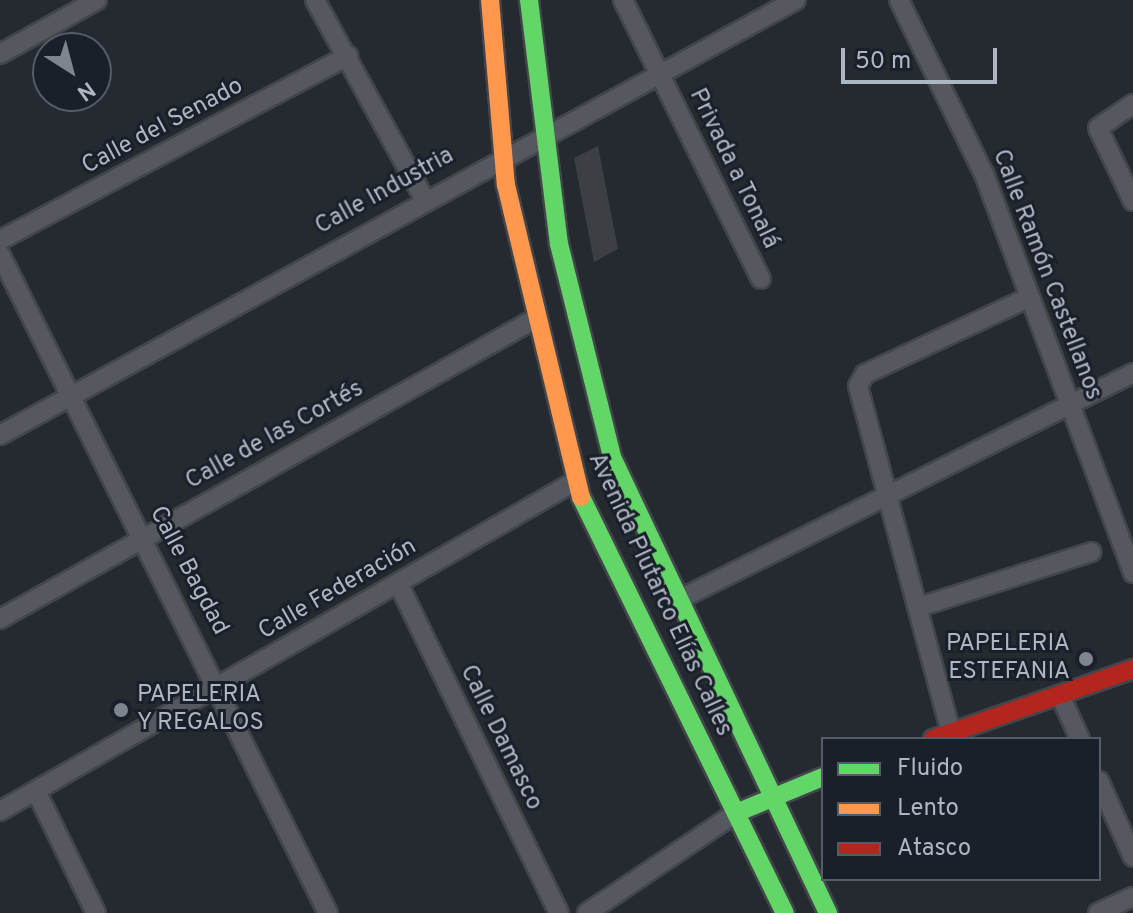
<!DOCTYPE html>
<html>
<head>
<meta charset="utf-8">
<style>
  body { margin:0 }
  #map { position:relative; width:1133px; height:913px; overflow:hidden; background:#252a30; font-family:Overpass,sans-serif }
  div>[style] { position:absolute }
  .building>* { inset:0; background:#3c4045 }
  .roads { filter:drop-shadow(2px 0 #42464b) drop-shadow(-2px 0 #42464b) drop-shadow(0 2px #42464b) drop-shadow(0 -2px #42464b) }
  .street>* { height:18px; margin:-9px; padding:0 9px; transform-origin:9px; border-radius:9px; background:#55585e }
  .fast>* { height:18px; margin:-9px; padding:0 9px; transform-origin:9px; border-radius:9px; background:#63d668 }
  .slow>* { height:18px; margin:-9px; padding:0 9px; transform-origin:9px; border-radius:9px; background:#ff974d }
  .jam>* { height:18px; margin:-9px; padding:0 9px; transform-origin:9px; border-radius:9px; background:#b3261e }
  .dots>* { width:22px; height:22px; translate:-50% -50%; box-sizing:border-box; border:4px solid #1a202a; border-radius:50% }
  span { translate:-50% -50%; white-space:nowrap; text-align:center; line-height:1.15; -webkit-text-stroke:6px #1a202a; paint-order:stroke }
  .street-label { font-size:24px; color:#aeb6c2 }
  .poi-label { font-size:24px; color:#aeb6c2 }
  .right { translate:-100% -50%; text-align:right }
  .left { translate:0 -50%; text-align:left }
  .legend { position:absolute; left:821px; top:737px; width:280px; height:144px; box-sizing:border-box; background:#1a202a; border:2px solid #555c67; margin:0; padding:10px 14px; list-style:none; font-size:24px; color:#aeb6c2 }
  .legend li { display:flex; align-items:center; gap:16px; height:40px }
  .legend b { width:40px; border:2px solid #555c67 }
  .north { position:absolute; left:32px; top:32px; width:80px; height:80px; box-sizing:border-box; background:#1a202a; border:2px solid #555c67; border-radius:50%; rotate:144deg; font-size:22px; font-weight:700; line-height:32px; text-align:center; color:#aeb6c2 }
  .north::after { content:''; display:block; margin:auto; width:28px; height:36px; background:#7e858f; clip-path:polygon(50% 0,100% 100%,50% 72%,0 100%) }
  .scale { position:absolute; left:841px; top:48px; width:156px; height:36px; box-sizing:border-box; border:4px solid #aeb6c2; border-top:0; padding-left:10px; font-size:24px; line-height:28px; white-space:nowrap; color:#aeb6c2; -webkit-text-stroke:6px #1a202a; paint-order:stroke }
</style>
</head>
<body>
<div id="map">
  <div class="building">
    <i style="clip-path:polygon(598px 146px,618px 249px,594px 262px,574px 158px)"></i>
  </div>
  <div class="roads">
    <div class="street">
      <i style="left:315px;top:0;width:226px;rotate:61.2deg"></i>
      <i style="left:623px;top:0;width:311px;rotate:63.7deg"></i>
      <i style="left:899px;top:0;width:194px;rotate:64deg"></i>
      <i style="left:984px;top:174px;width:426px;rotate:69.5deg"></i>
      <i style="left:0;top:54px;width:111px;rotate:-29.1deg"></i>
      <i style="left:1133px;top:104px;width:42px;rotate:145.6deg"></i>
      <i style="left:1098px;top:128px;width:81px;rotate:64.4deg"></i>
      <i style="left:0;top:240px;width:394px;rotate:-27.9deg"></i>
      <i style="left:0;top:254px;width:736px;rotate:63.54deg"></i>
      <i style="left:0;top:435px;width:907px;rotate:-28.66deg"></i>
      <i style="left:398px;top:583px;width:367px;rotate:64deg"></i>
      <i style="left:678px;top:600px;width:508px;rotate:-26.51deg"></i>
      <i style="left:919px;top:607px;width:181px;rotate:-17.7deg"></i>
      <i style="left:0;top:619px;width:611px;rotate:-29.29deg"></i>
      <i style="left:1060px;top:695px;width:48px;rotate:65.6deg"></i>
      <i style="left:951px;top:733px;width:359px;rotate:-105deg"></i>
      <i style="left:858px;top:386px;width:14px;rotate:-60deg"></i>
      <i style="left:865px;top:374px;width:182px;rotate:-25deg"></i>
      <i style="left:1099px;top:781px;width:83px;rotate:65.9deg"></i>
      <i style="left:36px;top:791px;width:136px;rotate:63.8deg"></i>
      <i style="left:0;top:811px;width:662px;rotate:-29.82deg"></i>
      <i style="left:587px;top:913px;width:179px;rotate:-33.9deg"></i>
      <i style="left:1098px;top:913px;width:38px;rotate:-25deg"></i>
    </div>
    <div class="fast">
      <i style="left:529px;top:0;width:246px;rotate:83deg"></i>
      <i style="left:559px;top:244px;width:219px;rotate:76deg"></i>
      <i style="left:612px;top:457px;width:505px;rotate:64.65deg"></i>
      <i style="left:581px;top:497px;width:463px;rotate:63.9deg"></i>
      <i style="left:736px;top:813px;width:94px;rotate:-22.5deg"></i>
    </div>
    <div class="slow">
      <i style="left:490px;top:0;width:186px;rotate:85.1deg"></i>
      <i style="left:506px;top:185px;width:321px;rotate:76.5deg"></i>
    </div>
    <div class="jam">
      <i style="left:933px;top:739px;width:212px;rotate:-19.3deg"></i>
    </div>
  </div>
  <div class="dots">
    <i style="left:1086px;top:659px;background:#7e858f"></i>
    <i style="left:121px;top:710px;background:#7e858f"></i>
  </div>
  <div class="street-label">
    <span style="left:163px;top:127px;rotate:-28deg">Calle del Senado</span>
    <span style="left:733px;top:169px;rotate:64deg">Privada a Tonalá</span>
    <span style="left:385px;top:192px;rotate:-29deg">Calle Industria</span>
    <span style="left:1046px;top:275px;rotate:69deg">Calle Ramón Castellanos</span>
    <span style="left:275px;top:436px;rotate:-29deg">Calle de las Cortés</span>
    <span style="left:188px;top:571px;rotate:62deg">Calle Bagdad</span>
    <span style="left:338px;top:590px;rotate:-30deg">Calle Federación</span>
    <span style="left:659px;top:595px;rotate:65deg">Avenida Plutarco Elías Calles</span>
    <span style="left:500px;top:738px;rotate:64deg">Calle Damasco</span>
  </div>
  <div class="poi-label">
    <span class="right" style="left:1070px;top:659px">PAPELERIA<br>ESTEFANIA</span>
    <span class="left" style="left:137px;top:710px">PAPELERIA<br>Y REGALOS</span>
  </div>
  <ul class="legend">
  <li><b style="height:10px;background:#63d668"></b>Fluido</li>
  <li><b style="height:10px;background:#ff974d"></b>Lento</li>
  <li><b style="height:10px;background:#b3261e"></b>Atasco</li>
  </ul>
  <div class="north">N</div>
  <div class="scale">50 m</div>
</div>
</body>
</html>
